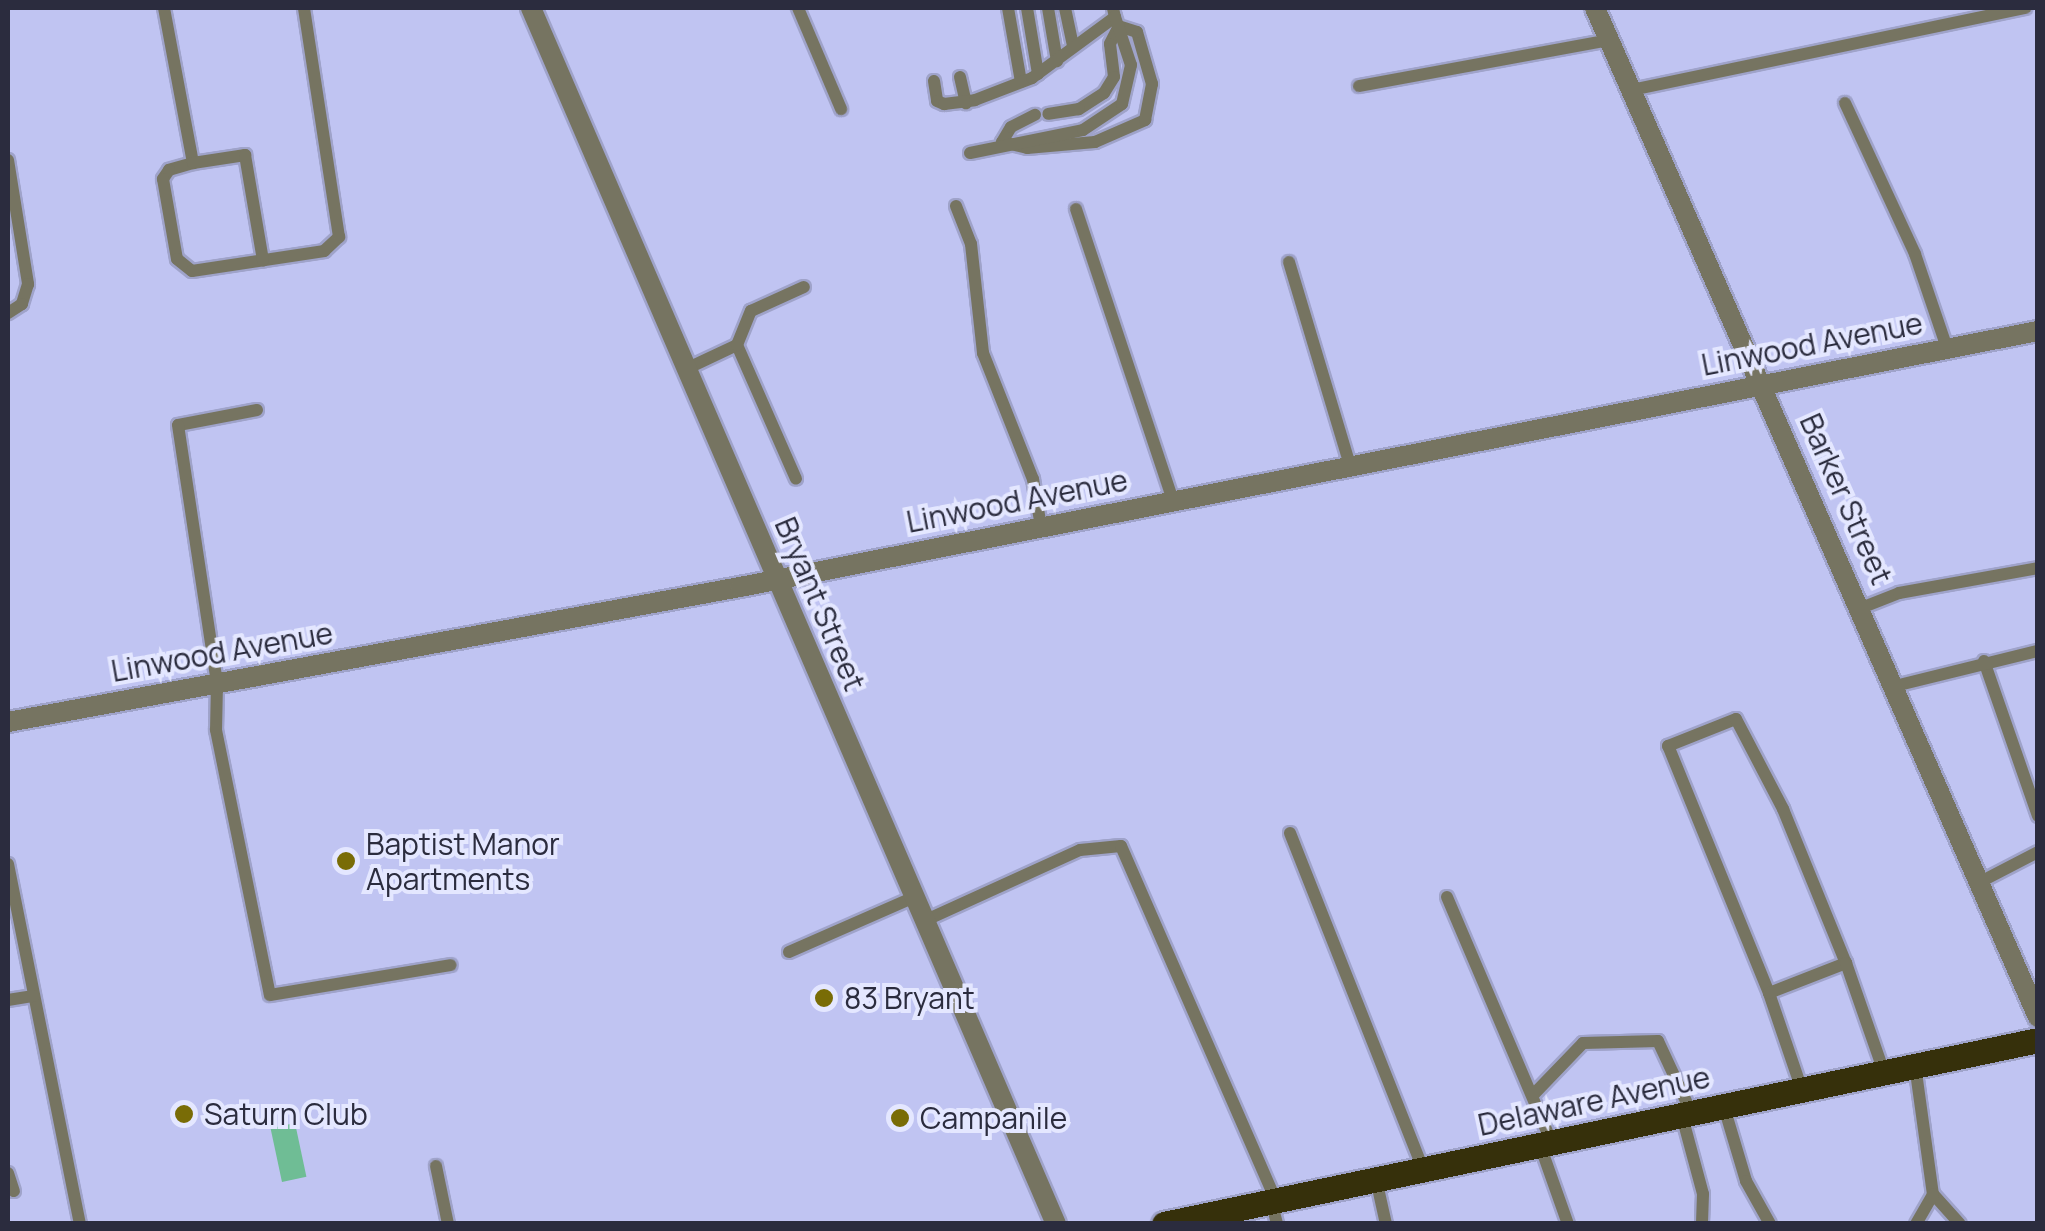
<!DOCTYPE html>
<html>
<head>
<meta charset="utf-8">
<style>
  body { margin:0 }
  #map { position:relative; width:2045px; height:1231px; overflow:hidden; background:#c0c4f2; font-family:Manrope,sans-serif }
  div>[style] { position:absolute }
  .green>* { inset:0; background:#6fbd95; transform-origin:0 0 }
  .roads { filter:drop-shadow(2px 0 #9fa3ca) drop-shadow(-2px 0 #9fa3ca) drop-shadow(0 2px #9fa3ca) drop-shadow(0 -2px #9fa3ca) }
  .service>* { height:12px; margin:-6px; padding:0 6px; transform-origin:6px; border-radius:6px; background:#767461 }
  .minor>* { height:20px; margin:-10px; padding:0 10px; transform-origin:10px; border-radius:10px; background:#767461 }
  .primary>* { height:25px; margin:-12.5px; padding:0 12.5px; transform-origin:12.5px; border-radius:12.5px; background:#36300b }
  .dots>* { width:28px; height:28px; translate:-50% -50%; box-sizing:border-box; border:5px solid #e4e7ff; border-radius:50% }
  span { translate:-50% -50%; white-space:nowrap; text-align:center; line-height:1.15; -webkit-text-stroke:8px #e4e7ff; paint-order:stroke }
  .street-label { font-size:30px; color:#2b2c3e }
  .poi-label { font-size:30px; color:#2b2c3e }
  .left { translate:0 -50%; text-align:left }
  .frame { position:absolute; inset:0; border:10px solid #2b2c3e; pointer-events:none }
</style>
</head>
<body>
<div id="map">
  <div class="green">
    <i style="left:295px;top:1123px;width:55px;height:25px;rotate:78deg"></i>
  </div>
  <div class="roads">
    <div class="service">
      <i style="left:164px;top:8px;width:158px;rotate:79.4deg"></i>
      <i style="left:193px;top:163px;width:25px;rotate:164deg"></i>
      <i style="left:169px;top:170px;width:11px;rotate:124deg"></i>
      <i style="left:163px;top:179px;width:81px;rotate:80.1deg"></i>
      <i style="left:177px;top:259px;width:19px;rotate:39deg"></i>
      <i style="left:192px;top:271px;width:134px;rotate:-8.6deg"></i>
      <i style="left:324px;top:251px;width:21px;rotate:-43deg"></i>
      <i style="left:339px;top:237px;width:232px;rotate:-98.7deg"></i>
      <i style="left:798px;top:8px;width:110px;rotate:66.9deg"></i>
      <i style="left:1008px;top:8px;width:75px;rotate:80deg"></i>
      <i style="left:1027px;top:8px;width:67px;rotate:80.5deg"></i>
      <i style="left:1048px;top:8px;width:54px;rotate:80.4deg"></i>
      <i style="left:1065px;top:8px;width:39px;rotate:78deg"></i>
      <i style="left:960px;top:77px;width:27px;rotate:77deg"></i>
      <i style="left:934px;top:81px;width:20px;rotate:81deg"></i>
      <i style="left:937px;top:101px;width:8px;rotate:23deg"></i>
      <i style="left:944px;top:104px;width:31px;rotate:-7deg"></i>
      <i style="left:975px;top:100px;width:61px;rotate:-21.1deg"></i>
      <i style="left:1032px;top:78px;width:103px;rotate:-36.3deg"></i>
      <i style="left:1115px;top:17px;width:9px;rotate:-103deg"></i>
      <i style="left:1359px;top:86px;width:255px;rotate:-10.4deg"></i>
      <i style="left:1632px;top:90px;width:402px;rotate:-11.8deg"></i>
      <i style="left:1845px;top:103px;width:166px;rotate:65.1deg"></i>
      <i style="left:1915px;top:254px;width:99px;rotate:71.2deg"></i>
      <i style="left:1002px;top:142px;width:26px;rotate:13deg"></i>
      <i style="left:1027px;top:148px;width:68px;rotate:-5deg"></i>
      <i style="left:1095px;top:142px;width:55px;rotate:-23.7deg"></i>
      <i style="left:1145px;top:120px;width:37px;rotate:-79deg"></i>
      <i style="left:1152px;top:84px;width:54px;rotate:-106.1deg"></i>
      <i style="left:1137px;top:32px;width:19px;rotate:-162deg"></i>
      <i style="left:1119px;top:26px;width:20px;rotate:117deg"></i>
      <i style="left:1110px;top:44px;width:33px;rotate:83deg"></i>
      <i style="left:1114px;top:77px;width:19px;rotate:122deg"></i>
      <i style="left:1104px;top:93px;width:30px;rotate:147deg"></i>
      <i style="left:1079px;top:109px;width:31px;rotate:171deg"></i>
      <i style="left:1002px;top:142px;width:17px;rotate:-59deg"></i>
      <i style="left:1011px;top:127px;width:27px;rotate:-27deg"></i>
      <i style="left:970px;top:153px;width:115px;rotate:-11.5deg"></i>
      <i style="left:1083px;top:130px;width:47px;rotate:-33.7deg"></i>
      <i style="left:1122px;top:104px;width:40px;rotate:-77deg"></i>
      <i style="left:1131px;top:65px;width:51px;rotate:-108.4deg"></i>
      <i style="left:8px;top:160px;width:126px;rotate:80.8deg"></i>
      <i style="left:28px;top:284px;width:21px;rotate:107deg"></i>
      <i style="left:22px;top:304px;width:17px;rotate:147deg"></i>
      <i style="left:193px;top:163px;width:53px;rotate:-8.7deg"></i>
      <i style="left:245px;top:155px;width:107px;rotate:80.3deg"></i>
      <i style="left:956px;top:206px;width:41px;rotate:68.5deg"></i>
      <i style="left:971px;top:244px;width:110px;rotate:83.7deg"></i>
      <i style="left:983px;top:353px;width:136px;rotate:68.4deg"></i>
      <i style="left:1033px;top:479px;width:49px;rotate:80.5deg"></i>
      <i style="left:1076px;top:209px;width:308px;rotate:71.6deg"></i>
      <i style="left:1289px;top:262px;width:212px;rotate:73.3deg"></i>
      <i style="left:737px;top:345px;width:146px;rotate:66.2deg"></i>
      <i style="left:686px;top:369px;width:56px;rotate:-25.2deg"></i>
      <i style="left:737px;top:345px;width:37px;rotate:-68deg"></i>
      <i style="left:751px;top:311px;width:58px;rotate:-24.4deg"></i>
      <i style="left:257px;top:410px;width:80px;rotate:169.2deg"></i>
      <i style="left:178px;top:425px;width:261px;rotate:81.4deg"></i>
      <i style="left:217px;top:683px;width:47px;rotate:91.2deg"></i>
      <i style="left:216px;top:730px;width:270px;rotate:78.5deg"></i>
      <i style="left:270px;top:995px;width:183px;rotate:-9.4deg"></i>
      <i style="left:1861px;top:608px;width:41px;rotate:-21.5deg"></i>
      <i style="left:1899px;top:593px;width:141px;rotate:-10.2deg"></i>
      <i style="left:1984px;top:661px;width:164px;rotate:70.8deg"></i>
      <i style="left:1895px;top:686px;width:147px;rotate:-13.8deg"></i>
      <i style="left:1290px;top:833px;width:361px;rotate:68.4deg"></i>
      <i style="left:8px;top:864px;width:367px;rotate:78.7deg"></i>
      <i style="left:1982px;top:881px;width:63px;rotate:-27.4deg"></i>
      <i style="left:1447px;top:897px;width:267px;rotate:66.9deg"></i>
      <i style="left:924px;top:921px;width:171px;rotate:-24.5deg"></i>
      <i style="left:1080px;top:850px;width:41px;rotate:-5.6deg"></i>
      <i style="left:1121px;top:846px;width:386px;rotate:66.4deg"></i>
      <i style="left:789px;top:952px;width:137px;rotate:-23.7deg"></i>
      <i style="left:1769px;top:993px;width:267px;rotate:-112.2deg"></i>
      <i style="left:1668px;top:746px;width:73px;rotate:-21.7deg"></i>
      <i style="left:1736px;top:719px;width:102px;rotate:62.4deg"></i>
      <i style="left:1783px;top:809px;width:166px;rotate:67.8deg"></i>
      <i style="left:8px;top:1000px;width:26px;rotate:-9deg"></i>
      <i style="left:1915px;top:1065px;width:130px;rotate:82.1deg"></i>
      <i style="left:1933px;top:1194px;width:40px;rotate:48deg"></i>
      <i style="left:1802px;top:1090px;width:102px;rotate:-108.8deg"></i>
      <i style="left:1769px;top:993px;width:83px;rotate:-21.3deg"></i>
      <i style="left:1846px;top:963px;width:115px;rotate:70.8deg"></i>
      <i style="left:1533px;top:1095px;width:72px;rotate:-46.1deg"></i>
      <i style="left:1583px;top:1043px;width:75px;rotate:-1.5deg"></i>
      <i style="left:1658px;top:1041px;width:81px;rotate:65deg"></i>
      <i style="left:1724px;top:1107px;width:77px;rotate:73.4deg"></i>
      <i style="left:1746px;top:1181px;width:49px;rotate:60.8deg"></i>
      <i style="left:1682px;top:1116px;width:81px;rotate:74.9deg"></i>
      <i style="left:1703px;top:1194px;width:30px;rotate:92deg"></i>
      <i style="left:1540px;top:1145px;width:84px;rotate:70.5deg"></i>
      <i style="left:436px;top:1166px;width:59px;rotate:78.3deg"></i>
      <i style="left:8px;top:1173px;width:19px;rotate:72deg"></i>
      <i style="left:1376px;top:1179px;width:46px;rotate:77.5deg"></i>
      <i style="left:1271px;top:1201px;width:24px;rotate:75deg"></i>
      <i style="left:1916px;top:1224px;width:34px;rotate:-60deg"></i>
    </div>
    <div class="minor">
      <i style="left:531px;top:8px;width:1324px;rotate:66.65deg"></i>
      <i style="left:1595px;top:8px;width:1102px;rotate:66.3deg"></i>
      <i style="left:8px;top:722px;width:744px;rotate:-10.45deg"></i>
      <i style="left:740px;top:587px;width:1323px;rotate:-11.16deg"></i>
    </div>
    <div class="primary">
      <i style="left:1164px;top:1224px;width:893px;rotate:-11.89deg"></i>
    </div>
  </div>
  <div class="dots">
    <i style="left:346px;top:861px;background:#796c06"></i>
    <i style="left:824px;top:998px;background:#796c06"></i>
    <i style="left:184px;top:1114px;background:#796c06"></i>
    <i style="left:900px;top:1118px;background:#796c06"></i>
  </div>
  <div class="street-label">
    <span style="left:1812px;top:344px;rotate:-11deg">Linwood Avenue</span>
    <span style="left:1846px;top:499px;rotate:66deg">Barker Street</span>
    <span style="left:1017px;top:501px;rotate:-11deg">Linwood Avenue</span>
    <span style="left:820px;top:604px;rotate:67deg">Bryant Street</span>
    <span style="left:222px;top:652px;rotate:-10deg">Linwood Avenue</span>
    <span style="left:1594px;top:1101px;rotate:-12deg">Delaware Avenue</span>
  </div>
  <div class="poi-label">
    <span class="left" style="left:366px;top:861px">Baptist Manor<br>Apartments</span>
    <span class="left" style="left:844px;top:998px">83 Bryant</span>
    <span class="left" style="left:204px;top:1114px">Saturn Club</span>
    <span class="left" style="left:920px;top:1118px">Campanile</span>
  </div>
  <div class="frame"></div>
</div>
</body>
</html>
